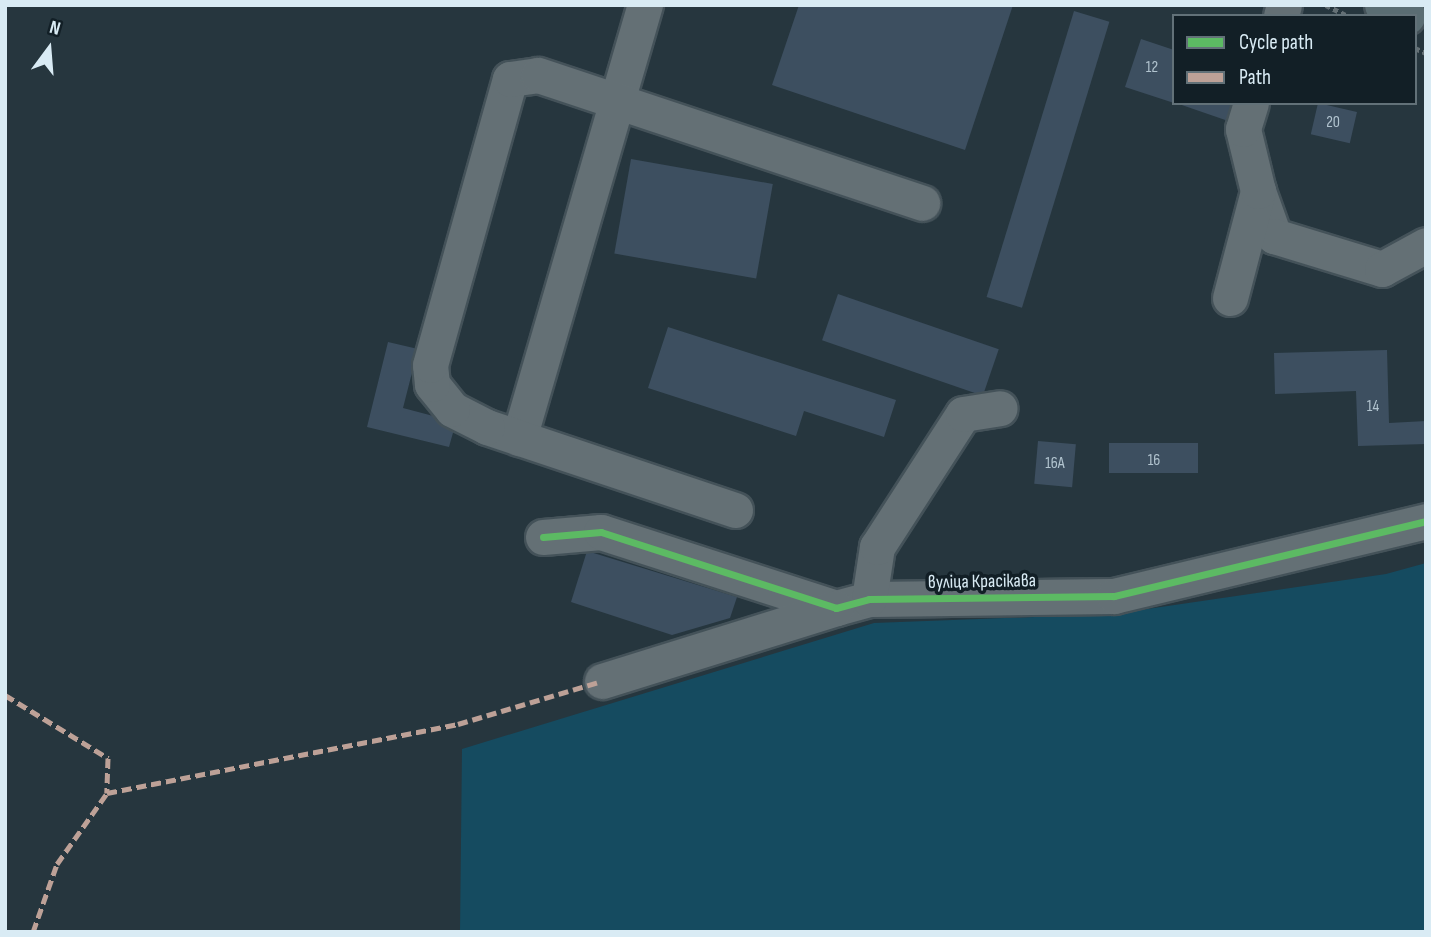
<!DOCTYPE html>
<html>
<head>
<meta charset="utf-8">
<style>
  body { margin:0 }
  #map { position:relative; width:1431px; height:937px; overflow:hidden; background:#26363e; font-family:"Sofia Sans Condensed",sans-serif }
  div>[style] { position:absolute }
  .green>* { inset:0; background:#154b60 }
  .building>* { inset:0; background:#3d4f60; transform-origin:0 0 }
  .path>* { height:4.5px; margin-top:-2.25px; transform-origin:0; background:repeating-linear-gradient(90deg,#647075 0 5px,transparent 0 8.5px) }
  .roads { filter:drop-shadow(2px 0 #445259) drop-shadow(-2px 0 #445259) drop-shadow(0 2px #445259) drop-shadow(0 -2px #445259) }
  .minor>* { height:35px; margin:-17.5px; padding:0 17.5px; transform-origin:17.5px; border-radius:17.5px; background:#647075 }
  .major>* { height:38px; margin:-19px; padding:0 19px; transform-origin:19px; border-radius:19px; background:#5a6d73 }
  .quiet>* { height:5px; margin-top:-2.5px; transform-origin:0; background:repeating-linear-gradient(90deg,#bda197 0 10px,transparent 0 15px) }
  .cycleway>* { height:7px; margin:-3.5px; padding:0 3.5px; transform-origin:3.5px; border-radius:3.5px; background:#5cba63 }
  span { translate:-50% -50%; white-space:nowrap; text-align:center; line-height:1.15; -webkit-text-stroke:7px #121f26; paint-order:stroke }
  .number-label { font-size:16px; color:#b2c4cf }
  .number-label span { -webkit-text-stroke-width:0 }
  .street-label { font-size:19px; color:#d9ebf4 }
  .frame { position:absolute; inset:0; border:7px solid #d9ebf4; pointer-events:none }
  .legend { position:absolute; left:1172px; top:14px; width:245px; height:91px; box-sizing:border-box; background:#121f26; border:2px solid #627178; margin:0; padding:9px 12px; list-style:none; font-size:21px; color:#d9ebf4 }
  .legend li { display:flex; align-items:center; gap:14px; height:35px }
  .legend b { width:35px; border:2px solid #627178 }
  .north { position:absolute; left:14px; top:14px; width:70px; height:70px; -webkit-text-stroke:5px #121f26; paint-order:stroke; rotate:16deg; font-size:19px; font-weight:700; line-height:28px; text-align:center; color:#d9ebf4 }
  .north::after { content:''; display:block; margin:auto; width:24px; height:32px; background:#d9ebf4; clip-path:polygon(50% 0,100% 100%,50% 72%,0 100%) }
</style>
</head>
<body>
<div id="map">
  <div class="green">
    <i style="clip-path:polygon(1426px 563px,1426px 932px,460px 932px,462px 749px,874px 623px,1113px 614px,1386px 574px)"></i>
  </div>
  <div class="building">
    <i style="clip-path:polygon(799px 5px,1013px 5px,965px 150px,772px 85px)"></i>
    <i style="left:1074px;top:11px;width:37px;height:299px;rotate:17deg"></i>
    <i style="clip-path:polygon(1141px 39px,1174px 50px,1174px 103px,1125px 87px)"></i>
    <i style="clip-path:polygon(1176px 103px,1240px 103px,1234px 123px)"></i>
    <i style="left:1318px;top:103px;width:40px;height:32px;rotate:13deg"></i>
    <i style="left:631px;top:159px;width:144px;height:96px;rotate:10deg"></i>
    <i style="left:838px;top:294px;width:170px;height:49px;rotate:19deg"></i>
    <i style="clip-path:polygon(668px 327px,896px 400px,884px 437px,804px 411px,796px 436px,648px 388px)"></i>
    <i style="clip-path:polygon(388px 342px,418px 349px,403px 408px,456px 422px,449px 447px,367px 427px)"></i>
    <i style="clip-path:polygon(1387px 350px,1389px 423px,1426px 421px,1426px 444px,1358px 446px,1356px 391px,1275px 394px,1274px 353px)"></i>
    <i style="left:1038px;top:441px;width:38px;height:43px;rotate:5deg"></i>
    <i style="left:1198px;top:443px;width:30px;height:89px;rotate:90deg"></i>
    <i style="clip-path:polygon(587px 551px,737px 597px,730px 618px,672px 635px,571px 602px)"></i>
  </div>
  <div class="path">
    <i style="left:1326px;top:5px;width:25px;rotate:27deg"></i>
    <i style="left:1415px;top:48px;width:12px;rotate:24deg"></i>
  </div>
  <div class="roads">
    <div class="minor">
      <i style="left:1281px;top:16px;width:11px;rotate:-75deg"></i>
      <i style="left:1258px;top:191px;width:48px;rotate:70.4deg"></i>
      <i style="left:1274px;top:236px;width:113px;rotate:17deg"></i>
      <i style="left:1382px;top:269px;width:50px;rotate:-28.6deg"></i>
      <i style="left:1230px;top:298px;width:111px;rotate:-75.3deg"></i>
      <i style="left:1258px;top:191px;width:64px;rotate:-103.6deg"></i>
      <i style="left:1243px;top:129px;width:27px;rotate:-73deg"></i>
      <i style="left:519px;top:438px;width:451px;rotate:-73.8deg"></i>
      <i style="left:735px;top:510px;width:262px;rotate:-161.5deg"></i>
      <i style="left:487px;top:427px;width:39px;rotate:-153deg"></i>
      <i style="left:452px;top:409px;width:32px;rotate:-129deg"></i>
      <i style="left:432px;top:384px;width:19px;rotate:-96deg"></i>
      <i style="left:430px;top:365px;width:297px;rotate:-74.4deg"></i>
      <i style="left:510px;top:79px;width:28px;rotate:-8deg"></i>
      <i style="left:538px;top:75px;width:405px;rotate:18.4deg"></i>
      <i style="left:543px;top:537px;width:58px;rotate:-4.9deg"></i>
      <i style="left:601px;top:532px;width:247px;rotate:17.9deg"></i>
      <i style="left:836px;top:608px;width:34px;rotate:-15deg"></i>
      <i style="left:869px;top:599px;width:245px;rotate:-0.7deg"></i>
      <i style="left:1114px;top:596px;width:321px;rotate:-13.5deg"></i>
      <i style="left:869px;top:599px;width:53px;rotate:-81.3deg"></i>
      <i style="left:877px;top:547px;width:158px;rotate:-57.1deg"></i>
      <i style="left:963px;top:414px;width:37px;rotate:-9deg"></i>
      <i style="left:602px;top:681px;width:245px;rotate:-17.3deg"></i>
    </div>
    <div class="major">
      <i style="left:1384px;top:5px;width:25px;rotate:26deg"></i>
    </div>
  </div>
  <div class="quiet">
    <i style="left:5px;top:695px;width:121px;rotate:31.5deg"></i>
    <i style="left:108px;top:758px;width:35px;rotate:92deg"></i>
    <i style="left:107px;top:793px;width:358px;rotate:-11.1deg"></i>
    <i style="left:458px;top:724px;width:150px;rotate:-16.6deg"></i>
    <i style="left:33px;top:932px;width:72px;rotate:-70.6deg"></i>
    <i style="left:57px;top:864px;width:87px;rotate:-54.8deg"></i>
  </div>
  <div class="cycleway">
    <i style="left:543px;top:537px;width:58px;rotate:-4.9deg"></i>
    <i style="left:601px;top:532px;width:247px;rotate:17.9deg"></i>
    <i style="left:836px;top:608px;width:34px;rotate:-15deg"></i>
    <i style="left:869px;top:599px;width:245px;rotate:-0.7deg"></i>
    <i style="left:1114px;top:596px;width:321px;rotate:-13.5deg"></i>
  </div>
  <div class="number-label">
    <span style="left:1152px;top:68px">12</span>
    <span style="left:1333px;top:123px">20</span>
    <span style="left:1373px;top:407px">14</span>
    <span style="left:1154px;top:461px">16</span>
    <span style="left:1055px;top:464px">16А</span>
  </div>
  <div class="street-label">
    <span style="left:982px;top:582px;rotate:-1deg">вуліца Красікава</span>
  </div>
  <div class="frame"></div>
  <ul class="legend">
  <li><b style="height:9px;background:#5cba63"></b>Cycle path</li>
  <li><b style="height:9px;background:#bda197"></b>Path</li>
  </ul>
  <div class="north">N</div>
</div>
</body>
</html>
